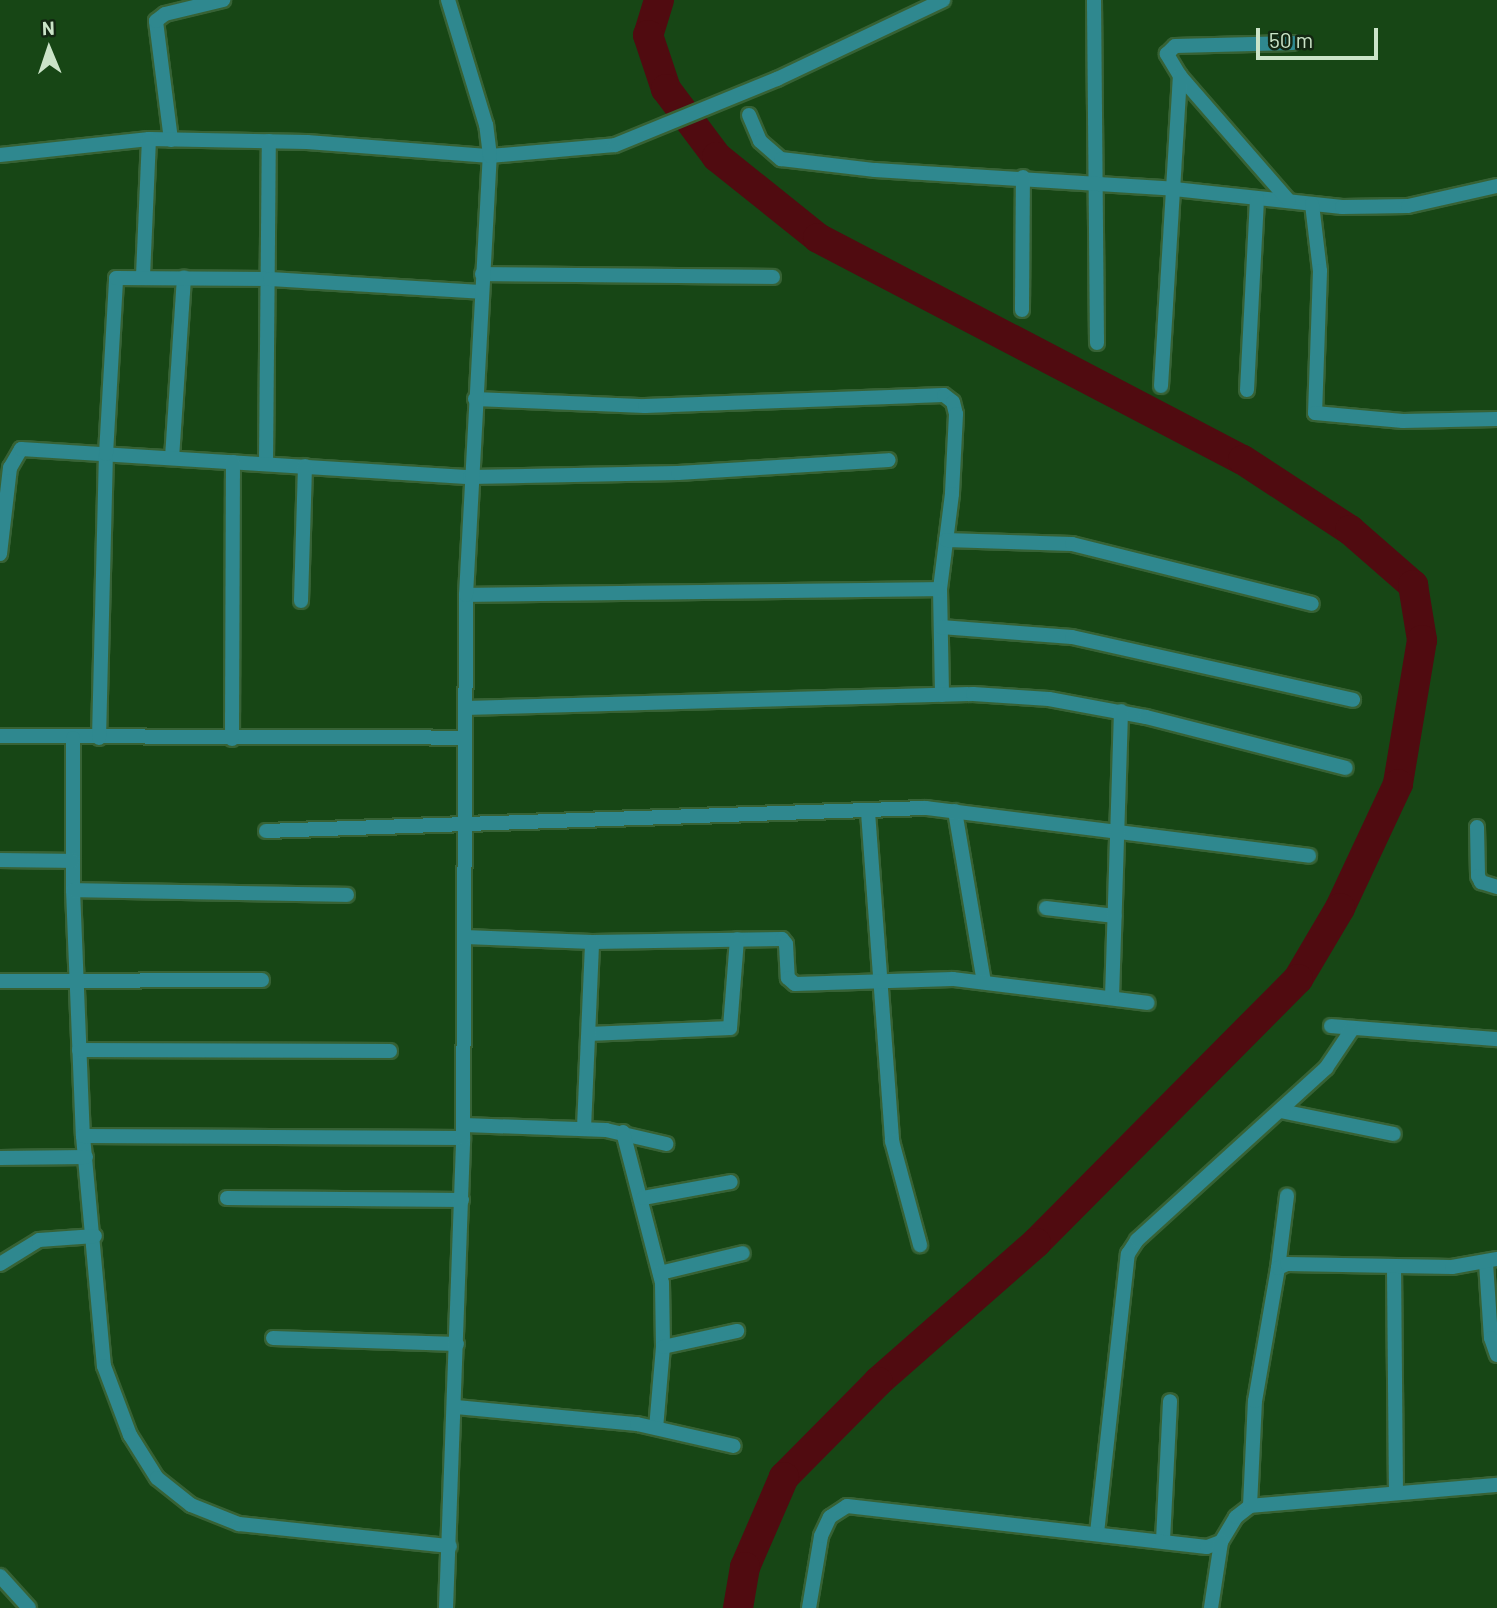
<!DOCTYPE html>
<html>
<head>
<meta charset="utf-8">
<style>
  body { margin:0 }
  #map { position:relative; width:1497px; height:1608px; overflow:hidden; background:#174615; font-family:Barlow,sans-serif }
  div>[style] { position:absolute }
  .river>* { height:30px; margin:-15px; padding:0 15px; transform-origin:15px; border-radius:15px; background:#500b10 }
  .roads { filter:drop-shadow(2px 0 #376235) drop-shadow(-2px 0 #376235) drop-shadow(0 2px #376235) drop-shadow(0 -2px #376235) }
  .minor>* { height:14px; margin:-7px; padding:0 7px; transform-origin:7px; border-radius:7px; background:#2f888f }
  span { translate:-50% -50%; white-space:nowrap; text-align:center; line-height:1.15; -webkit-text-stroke:6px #132712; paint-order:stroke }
  .north { position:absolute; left:14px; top:14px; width:70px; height:70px; -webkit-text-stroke:5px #132712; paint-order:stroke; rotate:358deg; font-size:19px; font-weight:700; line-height:28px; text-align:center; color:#cbe4c8 }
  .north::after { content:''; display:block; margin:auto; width:24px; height:32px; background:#cbe4c8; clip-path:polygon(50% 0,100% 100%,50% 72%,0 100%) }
  .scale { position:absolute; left:1256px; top:28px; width:122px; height:32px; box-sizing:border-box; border:4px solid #cbe4c8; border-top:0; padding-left:9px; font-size:21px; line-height:24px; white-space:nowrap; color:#cbe4c8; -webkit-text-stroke:5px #132712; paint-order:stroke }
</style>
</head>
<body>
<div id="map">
  <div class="river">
    <i style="left:659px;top:0;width:37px;rotate:107deg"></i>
    <i style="left:648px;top:35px;width:57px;rotate:71.6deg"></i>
    <i style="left:666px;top:89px;width:85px;rotate:53.1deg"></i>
    <i style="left:717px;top:157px;width:129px;rotate:38.7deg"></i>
    <i style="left:818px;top:238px;width:479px;rotate:27.6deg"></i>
    <i style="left:1243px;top:460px;width:128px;rotate:33.2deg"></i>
    <i style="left:1350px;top:530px;width:84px;rotate:41.1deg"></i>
    <i style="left:1413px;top:585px;width:56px;rotate:80.7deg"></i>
    <i style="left:1422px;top:640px;width:146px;rotate:99.5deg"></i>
    <i style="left:1398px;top:784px;width:137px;rotate:115.1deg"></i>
    <i style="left:1340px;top:908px;width:82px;rotate:120.6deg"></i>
    <i style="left:1298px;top:979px;width:372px;rotate:134.8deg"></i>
    <i style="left:1036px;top:1243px;width:210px;rotate:138.7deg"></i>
    <i style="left:878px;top:1382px;width:134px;rotate:134.7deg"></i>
    <i style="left:784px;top:1477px;width:98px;rotate:113.4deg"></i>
    <i style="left:745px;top:1567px;width:42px;rotate:99.7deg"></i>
  </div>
  <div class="roads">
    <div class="minor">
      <i style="left:1094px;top:0;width:343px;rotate:89.5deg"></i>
      <i style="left:749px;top:115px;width:28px;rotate:67deg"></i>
      <i style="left:760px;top:141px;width:28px;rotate:41deg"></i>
      <i style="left:781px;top:159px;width:95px;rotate:6.7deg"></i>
      <i style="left:875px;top:170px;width:300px;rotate:3.6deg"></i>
      <i style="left:1174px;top:189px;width:169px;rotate:6.1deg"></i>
      <i style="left:1342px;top:207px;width:66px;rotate:-0.9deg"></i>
      <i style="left:1408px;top:206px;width:91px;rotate:-12.7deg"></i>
      <i style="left:171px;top:140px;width:120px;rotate:-97.2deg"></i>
      <i style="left:156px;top:21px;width:11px;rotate:-38deg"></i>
      <i style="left:165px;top:14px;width:60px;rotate:-13.6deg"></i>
      <i style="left:0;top:155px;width:150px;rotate:-6.1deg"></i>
      <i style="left:149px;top:139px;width:158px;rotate:1.1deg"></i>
      <i style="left:307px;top:142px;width:184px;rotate:4.4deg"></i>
      <i style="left:490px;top:156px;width:125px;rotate:-5deg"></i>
      <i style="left:615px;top:145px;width:175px;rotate:-22.2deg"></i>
      <i style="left:777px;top:79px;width:184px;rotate:-25.4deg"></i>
      <i style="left:1289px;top:201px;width:166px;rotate:-131.1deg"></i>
      <i style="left:1180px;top:76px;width:26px;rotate:-121deg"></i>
      <i style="left:1167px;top:54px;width:11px;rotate:-45deg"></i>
      <i style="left:1175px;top:46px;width:118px;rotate:-1.5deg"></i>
      <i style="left:1312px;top:204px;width:67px;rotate:83.2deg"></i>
      <i style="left:1320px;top:271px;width:142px;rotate:92deg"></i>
      <i style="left:1315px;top:413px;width:88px;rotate:5.2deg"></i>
      <i style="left:1403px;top:421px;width:94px;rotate:-1.2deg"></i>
      <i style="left:482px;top:274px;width:291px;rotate:0.6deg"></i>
      <i style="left:143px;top:276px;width:137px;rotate:-87.5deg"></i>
      <i style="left:1022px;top:310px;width:133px;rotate:-89.6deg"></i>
      <i style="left:1161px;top:386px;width:311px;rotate:-86.5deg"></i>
      <i style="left:1247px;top:390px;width:192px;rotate:-87deg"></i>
      <i style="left:475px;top:399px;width:170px;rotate:2.4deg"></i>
      <i style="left:645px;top:406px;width:299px;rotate:-2.1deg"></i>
      <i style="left:944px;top:395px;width:11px;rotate:38deg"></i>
      <i style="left:953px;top:402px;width:12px;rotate:76deg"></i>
      <i style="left:956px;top:414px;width:80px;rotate:92.9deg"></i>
      <i style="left:952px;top:494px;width:96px;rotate:97.2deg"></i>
      <i style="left:940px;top:589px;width:106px;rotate:88.9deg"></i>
      <i style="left:172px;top:458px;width:181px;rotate:-86.2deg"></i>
      <i style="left:266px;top:464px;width:323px;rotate:-89.5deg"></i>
      <i style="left:946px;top:540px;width:126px;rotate:1.8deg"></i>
      <i style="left:1072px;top:544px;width:247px;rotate:14deg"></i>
      <i style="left:0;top:554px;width:87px;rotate:-83.4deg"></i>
      <i style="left:10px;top:468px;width:22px;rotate:-60deg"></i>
      <i style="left:21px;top:449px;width:450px;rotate:3.6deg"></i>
      <i style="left:470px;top:477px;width:208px;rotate:-1.1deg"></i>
      <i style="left:678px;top:473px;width:211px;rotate:-3.5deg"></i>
      <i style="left:466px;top:595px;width:474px;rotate:-0.7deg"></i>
      <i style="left:301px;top:601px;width:135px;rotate:-88.3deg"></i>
      <i style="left:941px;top:627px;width:131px;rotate:4.4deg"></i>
      <i style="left:1072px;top:637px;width:288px;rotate:12.6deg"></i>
      <i style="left:465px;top:708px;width:508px;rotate:-1.58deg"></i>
      <i style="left:973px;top:694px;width:76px;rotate:3.8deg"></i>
      <i style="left:1049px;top:699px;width:99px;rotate:10.5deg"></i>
      <i style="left:1146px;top:717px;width:206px;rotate:14.3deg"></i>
      <i style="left:0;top:736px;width:464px;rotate:0.2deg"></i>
      <i style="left:73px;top:738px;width:152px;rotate:90deg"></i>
      <i style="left:73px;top:890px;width:246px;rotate:87.7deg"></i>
      <i style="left:83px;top:1136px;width:231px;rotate:84.8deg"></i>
      <i style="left:104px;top:1366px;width:74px;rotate:69.4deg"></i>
      <i style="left:130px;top:1435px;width:51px;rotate:57.9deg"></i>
      <i style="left:157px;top:1478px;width:43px;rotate:38.5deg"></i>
      <i style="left:191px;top:1505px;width:52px;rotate:21.6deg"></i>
      <i style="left:239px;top:1524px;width:212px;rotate:6deg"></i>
      <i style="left:99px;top:738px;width:284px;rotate:-88.6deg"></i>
      <i style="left:106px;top:454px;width:176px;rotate:-86.7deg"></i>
      <i style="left:116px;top:278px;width:154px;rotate:0.4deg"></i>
      <i style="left:270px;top:279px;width:211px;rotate:3.5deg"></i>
      <i style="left:232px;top:739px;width:277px;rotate:-89.8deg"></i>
      <i style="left:955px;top:811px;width:173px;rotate:80.4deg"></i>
      <i style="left:868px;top:812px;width:330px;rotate:85.8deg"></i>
      <i style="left:892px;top:1141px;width:108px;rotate:74.9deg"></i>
      <i style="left:1477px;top:827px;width:49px;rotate:88.8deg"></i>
      <i style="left:1478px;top:876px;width:7px;rotate:63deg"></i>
      <i style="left:1481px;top:882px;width:17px;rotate:17deg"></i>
      <i style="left:266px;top:831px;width:660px;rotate:-2deg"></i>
      <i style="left:926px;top:808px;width:386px;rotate:7.1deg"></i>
      <i style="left:0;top:860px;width:73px;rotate:0.8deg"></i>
      <i style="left:73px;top:890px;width:274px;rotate:1deg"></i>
      <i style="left:1046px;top:908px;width:69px;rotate:6.6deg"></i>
      <i style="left:465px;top:937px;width:127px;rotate:2.3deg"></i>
      <i style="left:592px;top:942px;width:190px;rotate:-0.9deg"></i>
      <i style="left:782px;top:939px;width:6px;rotate:51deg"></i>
      <i style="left:786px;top:944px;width:34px;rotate:87deg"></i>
      <i style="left:788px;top:978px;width:9px;rotate:41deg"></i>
      <i style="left:795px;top:984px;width:158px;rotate:-1.8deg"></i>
      <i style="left:953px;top:979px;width:196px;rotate:7deg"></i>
      <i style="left:0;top:981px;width:262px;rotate:-0.2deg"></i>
      <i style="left:1112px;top:998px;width:287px;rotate:-88.2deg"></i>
      <i style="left:1331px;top:1026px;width:167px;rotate:4.5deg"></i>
      <i style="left:589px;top:1034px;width:141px;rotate:-2.4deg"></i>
      <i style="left:730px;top:1028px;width:89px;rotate:-85.5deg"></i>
      <i style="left:79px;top:1050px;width:311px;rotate:0.2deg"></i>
      <i style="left:1281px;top:1111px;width:115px;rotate:11.5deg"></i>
      <i style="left:464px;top:1125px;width:142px;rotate:2deg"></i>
      <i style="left:606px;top:1130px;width:62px;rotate:13.1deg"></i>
      <i style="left:584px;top:1128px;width:186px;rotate:-87.5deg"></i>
      <i style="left:623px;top:1132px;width:156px;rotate:75.5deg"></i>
      <i style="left:662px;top:1283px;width:64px;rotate:89.1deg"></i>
      <i style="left:663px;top:1347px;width:81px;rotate:94.9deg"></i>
      <i style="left:83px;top:1136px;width:380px;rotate:0.3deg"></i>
      <i style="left:0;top:1158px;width:86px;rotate:-0.7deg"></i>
      <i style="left:227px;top:1198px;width:235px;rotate:0.5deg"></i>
      <i style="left:643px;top:1198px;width:89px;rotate:-10.3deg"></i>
      <i style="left:1486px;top:1263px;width:75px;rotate:86.2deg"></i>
      <i style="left:1491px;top:1338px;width:18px;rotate:71deg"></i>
      <i style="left:0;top:1264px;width:46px;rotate:-31.6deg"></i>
      <i style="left:39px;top:1240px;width:56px;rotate:-4.1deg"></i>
      <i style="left:1394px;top:1266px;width:227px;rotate:89.5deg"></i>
      <i style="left:1278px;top:1268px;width:73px;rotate:-82.9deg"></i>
      <i style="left:660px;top:1273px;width:85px;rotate:-13.5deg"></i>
      <i style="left:273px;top:1338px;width:184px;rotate:1.9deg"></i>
      <i style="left:663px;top:1347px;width:76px;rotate:-12.2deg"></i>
      <i style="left:456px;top:1407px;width:182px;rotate:5.4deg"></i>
      <i style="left:637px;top:1424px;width:99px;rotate:12.8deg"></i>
      <i style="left:1250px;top:1506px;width:105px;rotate:-87.3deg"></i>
      <i style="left:1255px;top:1401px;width:135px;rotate:-80.2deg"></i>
      <i style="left:1278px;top:1268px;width:10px;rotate:-24deg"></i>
      <i style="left:1287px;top:1264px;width:165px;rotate:1deg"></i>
      <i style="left:1452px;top:1267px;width:46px;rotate:-10.1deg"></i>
      <i style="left:1097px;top:1533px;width:281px;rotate:-83.7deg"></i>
      <i style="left:1128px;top:1254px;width:17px;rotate:-57deg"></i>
      <i style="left:1137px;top:1240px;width:256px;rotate:-42.3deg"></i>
      <i style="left:1326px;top:1068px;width:48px;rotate:-56deg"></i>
      <i style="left:1163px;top:1540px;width:139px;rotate:-87.1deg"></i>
      <i style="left:0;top:1576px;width:43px;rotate:47.8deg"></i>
      <i style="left:446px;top:1608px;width:470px;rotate:-87.9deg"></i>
      <i style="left:463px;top:1138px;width:543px;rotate:-89.68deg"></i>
      <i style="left:466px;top:595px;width:440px;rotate:-86.9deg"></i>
      <i style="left:490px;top:156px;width:31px;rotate:-97deg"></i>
      <i style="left:486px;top:125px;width:131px;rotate:-106.9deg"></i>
      <i style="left:809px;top:1608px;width:73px;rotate:-80.5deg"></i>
      <i style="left:821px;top:1536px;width:21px;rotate:-65deg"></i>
      <i style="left:830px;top:1517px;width:20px;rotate:-33deg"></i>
      <i style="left:847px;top:1506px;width:362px;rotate:6.5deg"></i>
      <i style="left:1207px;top:1547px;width:15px;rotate:-20deg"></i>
      <i style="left:1221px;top:1542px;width:29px;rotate:-59deg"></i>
      <i style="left:1236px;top:1517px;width:18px;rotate:-38deg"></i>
      <i style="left:1250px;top:1506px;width:248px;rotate:-4.9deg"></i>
      <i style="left:1211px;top:1608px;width:67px;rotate:-81.4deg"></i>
    </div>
  </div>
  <div class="north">N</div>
  <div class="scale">50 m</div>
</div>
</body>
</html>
